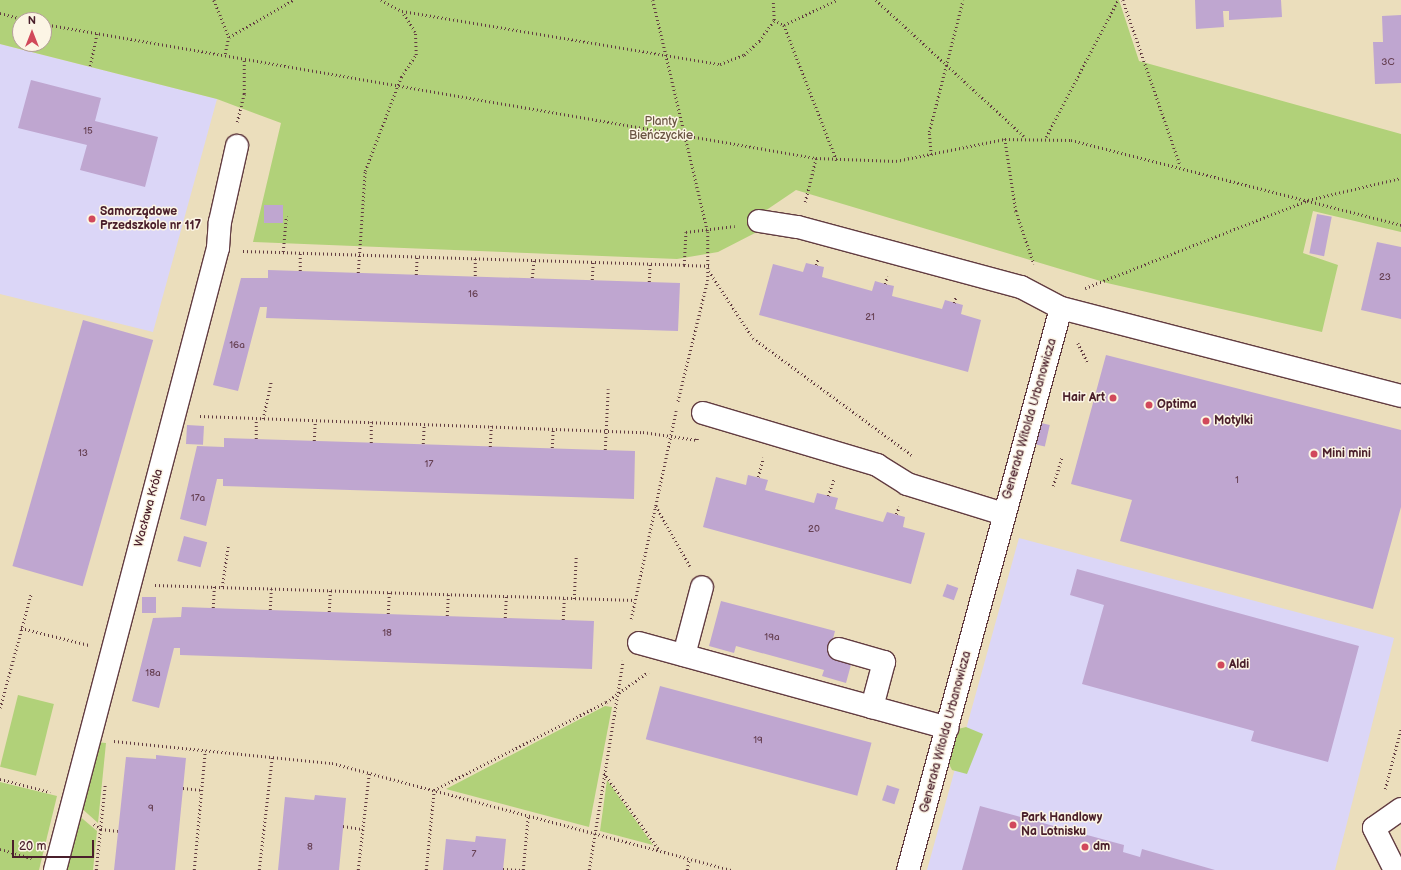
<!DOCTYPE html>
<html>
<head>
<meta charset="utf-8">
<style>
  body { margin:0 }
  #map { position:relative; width:1401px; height:870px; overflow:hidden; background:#ebdebc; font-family:"Balsamiq Sans",sans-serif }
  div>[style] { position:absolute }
  .built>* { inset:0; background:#dbd6f7 }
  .green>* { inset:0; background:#b1d179; transform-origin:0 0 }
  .building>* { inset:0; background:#bfa6d0; transform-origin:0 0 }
  .path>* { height:2.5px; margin-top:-1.25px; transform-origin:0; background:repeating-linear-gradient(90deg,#623c41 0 1px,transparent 0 4px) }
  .roads { filter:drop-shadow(1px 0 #623c41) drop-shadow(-1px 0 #623c41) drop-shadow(0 1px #623c41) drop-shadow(0 -1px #623c41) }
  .minor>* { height:22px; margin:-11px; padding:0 11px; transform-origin:11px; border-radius:11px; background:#fff }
  .dots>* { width:11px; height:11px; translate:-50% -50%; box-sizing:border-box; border:2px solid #fcf5e5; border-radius:50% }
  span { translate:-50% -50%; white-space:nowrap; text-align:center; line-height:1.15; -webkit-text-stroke:3px #fcf5e5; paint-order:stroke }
  .number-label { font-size:10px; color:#674154 }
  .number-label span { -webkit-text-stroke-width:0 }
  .park-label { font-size:12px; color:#695442 }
  .poi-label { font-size:12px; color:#4a1f2b; font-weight:700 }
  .left { translate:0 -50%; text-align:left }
  .right { translate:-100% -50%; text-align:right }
  .street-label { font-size:12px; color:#4a1f2b }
  .north { position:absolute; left:12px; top:12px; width:40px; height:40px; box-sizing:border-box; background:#fcf5e5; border:1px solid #b59f9b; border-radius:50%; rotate:0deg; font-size:11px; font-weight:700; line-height:16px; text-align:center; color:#4a1f2b }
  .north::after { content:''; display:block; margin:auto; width:14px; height:18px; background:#d1495b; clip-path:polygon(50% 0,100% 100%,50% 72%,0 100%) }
  .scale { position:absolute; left:12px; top:840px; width:82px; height:18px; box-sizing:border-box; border:2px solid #4a1f2b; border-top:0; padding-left:5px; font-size:12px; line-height:14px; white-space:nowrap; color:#4a1f2b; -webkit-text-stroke:3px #fcf5e5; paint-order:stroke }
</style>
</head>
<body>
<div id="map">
  <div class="built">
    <i style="clip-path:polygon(0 44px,217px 99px,153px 332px,0 294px)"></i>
    <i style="clip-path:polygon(1019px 538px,1394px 638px,1335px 870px,927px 870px)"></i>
  </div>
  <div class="green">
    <i style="clip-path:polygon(evenodd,0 0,1119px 0,1139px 61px,1401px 134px,1401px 232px,1313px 211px,1303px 253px,1338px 265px,1322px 332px,1107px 283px,796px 190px,759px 215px,755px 233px,718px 252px,677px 259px,253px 242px,281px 123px,217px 99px,0 44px,0 0,20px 20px,44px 20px,44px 44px,20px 44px,20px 20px)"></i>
    <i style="left:18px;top:695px;width:37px;height:74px;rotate:14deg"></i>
    <i style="clip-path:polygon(605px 706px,612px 707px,589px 827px,446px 789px)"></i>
    <i style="clip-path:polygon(966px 727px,983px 734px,967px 774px,952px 770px,949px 764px,958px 729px)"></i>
    <i style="clip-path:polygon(95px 742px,106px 743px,98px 823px,79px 806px)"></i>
    <i style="clip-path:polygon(607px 780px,653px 845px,600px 831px)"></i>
    <i style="clip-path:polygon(0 782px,57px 796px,39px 870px,0 870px)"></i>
    <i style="clip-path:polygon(77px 814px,97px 831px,93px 870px,62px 870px)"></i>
  </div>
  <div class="building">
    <i style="clip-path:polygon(1195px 0,1281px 0,1282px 17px,1229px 20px,1229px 11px,1223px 11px,1224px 27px,1196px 29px)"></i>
    <i style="clip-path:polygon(1401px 15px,1401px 83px,1375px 84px,1373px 42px,1383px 42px,1382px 16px)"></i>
    <i style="clip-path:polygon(31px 80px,101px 98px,95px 121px,158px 137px,145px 187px,80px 170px,87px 145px,18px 128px)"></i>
    <i style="left:264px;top:205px;width:19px;height:18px"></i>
    <i style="left:1317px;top:214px;width:15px;height:40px;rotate:11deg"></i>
    <i style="clip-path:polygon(1377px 242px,1401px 247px,1401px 319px,1361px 310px)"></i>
    <i style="clip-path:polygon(806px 263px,824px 267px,822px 277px,872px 291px,875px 281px,885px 284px,894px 286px,892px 296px,942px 309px,945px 300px,963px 305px,961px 314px,981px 320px,968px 372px,759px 315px,773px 264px,803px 272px)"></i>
    <i style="clip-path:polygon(268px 270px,680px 283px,678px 331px,266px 318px,267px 307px,260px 307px,238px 391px,213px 385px,241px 278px,268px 278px)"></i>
    <i style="left:83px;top:320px;width:73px;height:256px;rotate:16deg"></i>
    <i style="clip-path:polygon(1106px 355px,1401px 430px,1401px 507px,1373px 609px,1120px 541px,1132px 500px,1071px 484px)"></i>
    <i style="left:1041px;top:423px;width:9px;height:22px;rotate:13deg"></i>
    <i style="left:187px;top:425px;width:17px;height:19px;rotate:3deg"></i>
    <i style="clip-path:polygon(224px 438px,635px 451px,634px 499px,223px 486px,223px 479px,217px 479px,206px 526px,180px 519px,197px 446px,224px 447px)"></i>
    <i style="clip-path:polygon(748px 475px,768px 480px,765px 490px,814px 503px,817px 493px,838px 498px,835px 509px,883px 522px,887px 512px,905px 517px,903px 527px,925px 533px,911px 584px,703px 527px,716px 477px,746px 485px)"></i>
    <i style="left:184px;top:536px;width:24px;height:26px;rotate:15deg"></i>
    <i style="clip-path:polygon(1077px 569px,1359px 646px,1328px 762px,1251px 741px,1254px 731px,1082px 684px,1104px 605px,1070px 595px)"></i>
    <i style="left:947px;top:584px;width:12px;height:13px;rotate:20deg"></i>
    <i style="left:142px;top:597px;width:14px;height:16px"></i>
    <i style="clip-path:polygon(721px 601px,835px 631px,829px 654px,852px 661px,846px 683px,822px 676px,824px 670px,736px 646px,734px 653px,709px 646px)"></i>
    <i style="clip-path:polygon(182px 607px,594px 621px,592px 669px,180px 655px,180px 648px,174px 648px,159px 708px,132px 701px,153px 618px,181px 617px)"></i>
    <i style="left:660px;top:686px;width:219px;height:55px;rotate:15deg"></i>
    <i style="clip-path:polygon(156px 755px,186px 758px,175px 870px,114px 870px,126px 757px,156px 759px)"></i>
    <i style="left:887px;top:785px;width:13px;height:16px;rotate:18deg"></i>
    <i style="clip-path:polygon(315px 795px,346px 798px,339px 870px,278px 870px,285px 797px,314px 800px)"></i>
    <i style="clip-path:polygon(980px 806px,1124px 845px,1123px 852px,1140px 857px,1142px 849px,1215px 870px,962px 870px)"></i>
    <i style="clip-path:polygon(476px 836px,506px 839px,503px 870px,443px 870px,446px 839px,475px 842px)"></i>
  </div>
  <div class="path">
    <i style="left:214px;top:0;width:40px;rotate:68deg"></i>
    <i style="left:229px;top:37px;width:19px;rotate:102deg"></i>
    <i style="left:381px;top:0;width:24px;rotate:28deg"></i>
    <i style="left:402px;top:11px;width:322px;rotate:9.5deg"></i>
    <i style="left:720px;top:64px;width:26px;rotate:-21deg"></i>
    <i style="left:744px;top:55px;width:21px;rotate:-43deg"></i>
    <i style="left:759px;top:41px;width:26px;rotate:-54deg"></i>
    <i style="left:774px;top:20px;width:20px;rotate:-93deg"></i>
    <i style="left:653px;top:0;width:238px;rotate:76.7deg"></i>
    <i style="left:708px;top:232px;width:48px;rotate:90deg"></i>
    <i style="left:708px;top:280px;width:126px;rotate:103.8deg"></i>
    <i style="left:876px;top:0;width:201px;rotate:42.6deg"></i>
    <i style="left:1123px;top:0;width:175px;rotate:70.9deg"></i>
    <i style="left:0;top:13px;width:27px;rotate:15deg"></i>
    <i style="left:774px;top:20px;width:11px;rotate:27deg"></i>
    <i style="left:784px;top:25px;width:59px;rotate:-25.3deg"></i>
    <i style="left:44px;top:24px;width:784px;rotate:9.85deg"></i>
    <i style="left:816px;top:158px;width:80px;rotate:2.1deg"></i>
    <i style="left:896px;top:161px;width:111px;rotate:-11.4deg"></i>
    <i style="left:1005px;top:139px;width:66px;rotate:0.9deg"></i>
    <i style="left:1071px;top:140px;width:341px;rotate:14.4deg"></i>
    <i style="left:784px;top:25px;width:146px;rotate:68.7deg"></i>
    <i style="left:229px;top:37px;width:74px;rotate:-30deg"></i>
    <i style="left:90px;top:66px;width:33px;rotate:-78deg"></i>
    <i style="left:237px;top:122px;width:29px;rotate:-76deg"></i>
    <i style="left:244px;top:94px;width:35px;rotate:-90deg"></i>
    <i style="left:1046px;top:137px;width:155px;rotate:-62.3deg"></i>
    <i style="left:1005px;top:139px;width:73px;rotate:81.3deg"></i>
    <i style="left:1016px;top:211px;width:56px;rotate:71.2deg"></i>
    <i style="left:931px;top:155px;width:23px;rotate:-95deg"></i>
    <i style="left:929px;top:132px;width:136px;rotate:-75.6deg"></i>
    <i style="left:805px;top:202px;width:45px;rotate:-76deg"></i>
    <i style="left:243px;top:251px;width:441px;rotate:1.8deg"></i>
    <i style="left:684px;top:265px;width:33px;rotate:-87deg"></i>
    <i style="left:686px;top:232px;width:49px;rotate:-7deg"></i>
    <i style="left:283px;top:252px;width:36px;rotate:-85deg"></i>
    <i style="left:684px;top:265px;width:25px;rotate:2deg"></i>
    <i style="left:816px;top:265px;width:7px;rotate:-74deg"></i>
    <i style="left:300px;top:271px;width:19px;rotate:-90deg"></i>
    <i style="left:709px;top:271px;width:80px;rotate:56.7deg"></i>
    <i style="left:753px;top:338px;width:199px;rotate:36.4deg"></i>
    <i style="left:358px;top:273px;width:102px;rotate:-86.1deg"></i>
    <i style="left:365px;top:171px;width:101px;rotate:-69deg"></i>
    <i style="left:401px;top:77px;width:27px;rotate:-56deg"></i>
    <i style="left:416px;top:55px;width:23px;rotate:-92deg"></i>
    <i style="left:415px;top:32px;width:24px;rotate:-123deg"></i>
    <i style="left:416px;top:275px;width:20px;rotate:-87deg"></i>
    <i style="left:475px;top:276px;width:18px;rotate:-90deg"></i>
    <i style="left:532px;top:278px;width:19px;rotate:-84deg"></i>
    <i style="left:592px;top:280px;width:18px;rotate:-87deg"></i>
    <i style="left:649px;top:282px;width:18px;rotate:-87deg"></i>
    <i style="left:885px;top:284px;width:8px;rotate:-76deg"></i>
    <i style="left:1085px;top:288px;width:240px;rotate:-21.5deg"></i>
    <i style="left:1308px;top:200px;width:96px;rotate:-13.3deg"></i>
    <i style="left:954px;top:303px;width:7px;rotate:-74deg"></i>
    <i style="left:1078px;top:343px;width:22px;rotate:63deg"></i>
    <i style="left:200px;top:416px;width:443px;rotate:2.1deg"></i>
    <i style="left:643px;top:432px;width:55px;rotate:8.4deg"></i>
    <i style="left:697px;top:440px;width:3px;rotate:-90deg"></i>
    <i style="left:263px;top:419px;width:39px;rotate:-78deg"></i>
    <i style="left:256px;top:439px;width:20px;rotate:-90deg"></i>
    <i style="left:314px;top:441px;width:20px;rotate:-87deg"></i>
    <i style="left:371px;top:443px;width:21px;rotate:-90deg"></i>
    <i style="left:423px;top:444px;width:20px;rotate:-87deg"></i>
    <i style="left:490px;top:447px;width:21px;rotate:-87deg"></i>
    <i style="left:552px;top:448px;width:20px;rotate:-87deg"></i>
    <i style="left:605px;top:450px;width:61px;rotate:-87.2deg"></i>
    <i style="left:758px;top:477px;width:20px;rotate:-75deg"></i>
    <i style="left:1053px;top:486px;width:30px;rotate:-73deg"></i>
    <i style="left:828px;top:496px;width:18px;rotate:-71deg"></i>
    <i style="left:656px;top:506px;width:69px;rotate:60.5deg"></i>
    <i style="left:896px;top:514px;width:8px;rotate:-67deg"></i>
    <i style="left:155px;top:585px;width:480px;rotate:1.8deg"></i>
    <i style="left:222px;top:587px;width:41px;rotate:-81.7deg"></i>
    <i style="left:574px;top:599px;width:43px;rotate:-87.3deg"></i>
    <i style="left:213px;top:608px;width:22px;rotate:-87deg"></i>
    <i style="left:270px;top:610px;width:21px;rotate:-87deg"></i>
    <i style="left:329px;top:612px;width:22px;rotate:-87deg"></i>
    <i style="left:388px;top:614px;width:22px;rotate:-87deg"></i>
    <i style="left:447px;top:616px;width:22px;rotate:-87deg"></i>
    <i style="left:505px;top:618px;width:22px;rotate:-87deg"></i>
    <i style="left:631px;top:619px;width:213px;rotate:-77.8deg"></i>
    <i style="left:563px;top:620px;width:21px;rotate:-87deg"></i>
    <i style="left:21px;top:628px;width:70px;rotate:14deg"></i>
    <i style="left:0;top:708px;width:118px;rotate:-74.8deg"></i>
    <i style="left:114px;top:741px;width:219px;rotate:5.8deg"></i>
    <i style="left:332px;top:763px;width:414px;rotate:15deg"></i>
    <i style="left:604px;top:773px;width:96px;rotate:54.3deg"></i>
    <i style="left:0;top:779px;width:52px;rotate:14.6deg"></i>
    <i style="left:183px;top:788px;width:18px;rotate:6deg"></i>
    <i style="left:1385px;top:789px;width:62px;rotate:-75.1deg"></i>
    <i style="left:94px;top:824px;width:9px;rotate:36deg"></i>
    <i style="left:101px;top:829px;width:17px;rotate:7deg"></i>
    <i style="left:343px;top:826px;width:20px;rotate:9deg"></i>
    <i style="left:0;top:849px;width:33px;rotate:16deg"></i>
    <i style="left:503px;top:869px;width:19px;rotate:3deg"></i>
    <i style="left:96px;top:870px;width:85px;rotate:-84deg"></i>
    <i style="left:194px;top:870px;width:120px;rotate:-84.7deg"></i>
    <i style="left:259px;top:870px;width:114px;rotate:-83.4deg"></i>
    <i style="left:358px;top:870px;width:98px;rotate:-83.5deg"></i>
    <i style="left:426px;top:870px;width:80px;rotate:-84.3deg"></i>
    <i style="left:434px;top:790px;width:193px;rotate:-27.1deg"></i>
    <i style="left:606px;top:702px;width:52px;rotate:-35.5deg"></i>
    <i style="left:523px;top:870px;width:54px;rotate:-84.7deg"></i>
    <i style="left:589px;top:870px;width:212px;rotate:-80.8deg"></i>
    <i style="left:687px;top:870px;width:11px;rotate:-80deg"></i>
  </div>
  <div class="roads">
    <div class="minor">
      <i style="left:759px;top:221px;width:39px;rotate:9deg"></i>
      <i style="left:798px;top:227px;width:231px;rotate:15.1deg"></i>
      <i style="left:1021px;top:287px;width:45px;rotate:27.7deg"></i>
      <i style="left:1061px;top:308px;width:351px;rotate:14.5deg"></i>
      <i style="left:703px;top:413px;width:182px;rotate:16.6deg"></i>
      <i style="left:877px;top:465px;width:36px;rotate:32deg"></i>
      <i style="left:907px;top:484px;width:102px;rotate:17.2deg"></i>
      <i style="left:639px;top:643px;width:320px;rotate:15.4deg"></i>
      <i style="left:839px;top:649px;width:47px;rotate:16.1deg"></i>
      <i style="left:884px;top:662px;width:47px;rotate:104.9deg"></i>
      <i style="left:684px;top:655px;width:70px;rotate:-75.2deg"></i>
      <i style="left:55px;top:870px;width:643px;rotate:-75.32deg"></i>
      <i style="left:218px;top:248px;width:26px;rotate:-86deg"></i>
      <i style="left:220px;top:222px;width:78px;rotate:-77.4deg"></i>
      <i style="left:908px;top:870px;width:582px;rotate:-74.77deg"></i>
      <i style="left:1395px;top:870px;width:47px;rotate:-116.6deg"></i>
      <i style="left:1374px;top:828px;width:33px;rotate:-35deg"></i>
    </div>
  </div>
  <div class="dots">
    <i style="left:92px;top:219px;background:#d1495b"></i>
    <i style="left:1113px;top:398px;background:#d1495b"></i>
    <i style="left:1149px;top:405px;background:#d1495b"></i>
    <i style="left:1206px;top:421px;background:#d1495b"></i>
    <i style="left:1314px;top:454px;background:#d1495b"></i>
    <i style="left:1221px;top:665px;background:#d1495b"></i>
    <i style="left:1013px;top:825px;background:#d1495b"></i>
    <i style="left:1085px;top:847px;background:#d1495b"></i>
  </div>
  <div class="number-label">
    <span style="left:1388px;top:63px">3C</span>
    <span style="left:88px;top:132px">15</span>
    <span style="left:1385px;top:278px">23</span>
    <span style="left:473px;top:295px">16</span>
    <span style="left:870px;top:318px">21</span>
    <span style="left:237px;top:346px">16a</span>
    <span style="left:83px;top:454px">13</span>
    <span style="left:429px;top:465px">17</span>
    <span style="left:1237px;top:481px">1</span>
    <span style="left:198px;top:499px">17a</span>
    <span style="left:814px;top:530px">20</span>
    <span style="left:387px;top:634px">18</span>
    <span style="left:772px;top:638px">19a</span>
    <span style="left:153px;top:674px">18a</span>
    <span style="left:758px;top:741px">19</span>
    <span style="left:151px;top:809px">9</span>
    <span style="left:310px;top:848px">8</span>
    <span style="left:474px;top:855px">7</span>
  </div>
  <div class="park-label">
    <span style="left:661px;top:129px">Planty<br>Bieńczyckie</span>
  </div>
  <div class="poi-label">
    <span class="left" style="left:100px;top:219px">Samorządowe<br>Przedszkole nr 117</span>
    <span class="right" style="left:1105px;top:398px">Hair Art</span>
    <span class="left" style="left:1157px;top:405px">Optima</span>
    <span class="left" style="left:1214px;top:421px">Motylki</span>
    <span class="left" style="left:1322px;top:454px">Mini mini</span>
    <span class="left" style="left:1229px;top:665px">Aldi</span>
    <span class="left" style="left:1021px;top:825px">Park Handlowy<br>Na Lotnisku</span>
    <span class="left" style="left:1093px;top:847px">dm</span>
  </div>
  <div class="street-label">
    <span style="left:1030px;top:419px;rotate:-74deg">Generała Witolda Urbanowicza</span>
    <span style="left:149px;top:508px;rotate:-75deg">Wacława Króla</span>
    <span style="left:946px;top:732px;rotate:-75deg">Generała Witolda Urbanowicza</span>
  </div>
  <div class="north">N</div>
  <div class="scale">20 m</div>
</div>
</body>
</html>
